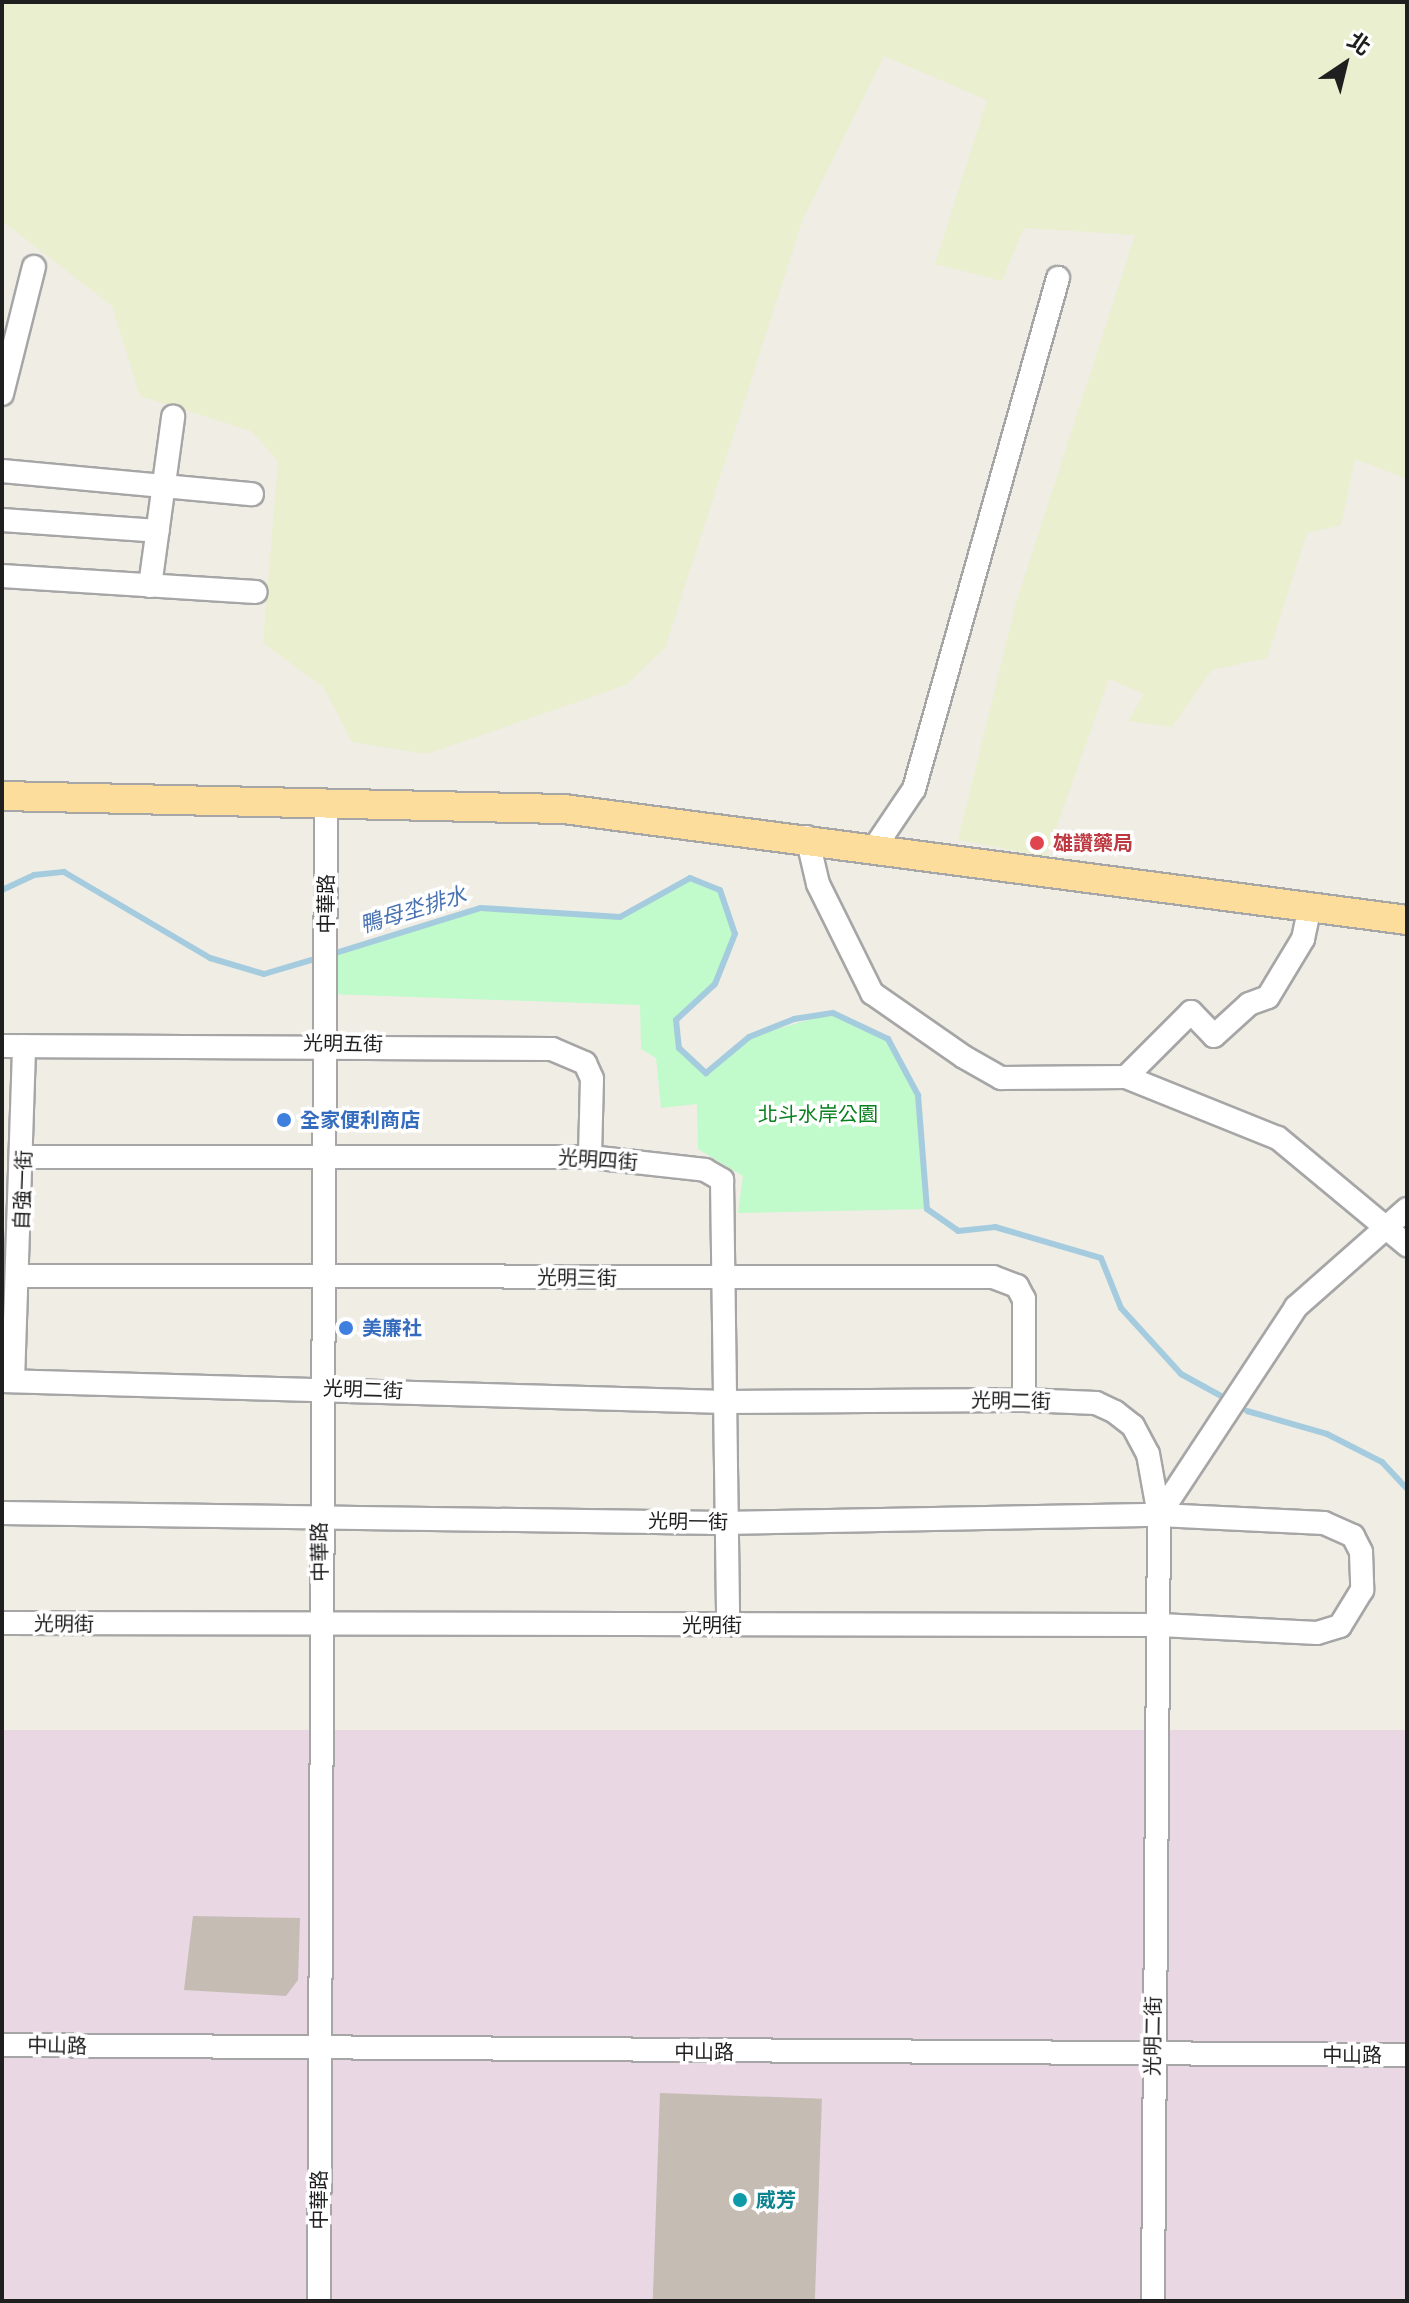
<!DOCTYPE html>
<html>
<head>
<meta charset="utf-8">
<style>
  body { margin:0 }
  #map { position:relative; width:1409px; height:2303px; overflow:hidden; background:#f0ede5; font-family:Figtree,"Noto Sans TC",sans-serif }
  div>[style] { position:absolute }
  .industrial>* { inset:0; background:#e9d7e4; transform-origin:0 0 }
  .farmland>* { inset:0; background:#eaefd0 }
  .park>* { inset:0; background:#c1facb }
  .stream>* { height:6px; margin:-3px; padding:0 3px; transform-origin:3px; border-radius:3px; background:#a5ccde }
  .building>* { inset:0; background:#c5bcb4; transform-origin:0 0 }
  .roads { filter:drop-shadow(2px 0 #a6a6a6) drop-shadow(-2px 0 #a6a6a6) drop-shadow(0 2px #a6a6a6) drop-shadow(0 -2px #a6a6a6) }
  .minor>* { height:22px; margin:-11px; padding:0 11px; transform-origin:11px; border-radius:11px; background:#fff }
  .major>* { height:28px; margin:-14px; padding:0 14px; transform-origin:14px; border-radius:14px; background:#fddd9c }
  .dots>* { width:22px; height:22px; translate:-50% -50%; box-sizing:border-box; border:4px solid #fff; border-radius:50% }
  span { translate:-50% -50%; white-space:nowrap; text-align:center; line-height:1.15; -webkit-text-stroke:7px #fff; paint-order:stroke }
  .health-label { font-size:20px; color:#be3a42; font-weight:700 }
  .left { translate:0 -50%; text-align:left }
  .street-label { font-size:20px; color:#1f1f1f }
  .park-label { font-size:20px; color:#09801e }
  .shop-label { font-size:20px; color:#366cbe; font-weight:700 }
  .culture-label { font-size:20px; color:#0d838f; font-weight:700 }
  .water-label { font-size:22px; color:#4973b1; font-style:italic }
  .frame { position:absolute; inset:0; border:4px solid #1f1f1f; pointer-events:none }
  .north { position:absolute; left:1305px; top:24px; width:80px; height:80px; -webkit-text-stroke:6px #fff; paint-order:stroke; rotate:35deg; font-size:22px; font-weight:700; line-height:32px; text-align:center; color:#1f1f1f }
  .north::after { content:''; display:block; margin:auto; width:28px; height:36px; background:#1f1f1f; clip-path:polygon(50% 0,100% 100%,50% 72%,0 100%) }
</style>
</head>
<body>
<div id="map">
  <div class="industrial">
    <i style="left:2px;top:1730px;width:1405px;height:571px"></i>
  </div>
  <div class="farmland">
    <i style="clip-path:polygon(2px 2px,1407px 2px,1407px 479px,1355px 459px,1341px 525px,1307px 533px,1267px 658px,1212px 670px,1172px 727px,1128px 721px,1144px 694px,1109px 679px,1046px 857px,958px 840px,1016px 603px,1135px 235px,1024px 228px,1002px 281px,935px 264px,987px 100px,884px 56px,803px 219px,665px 648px,626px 685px,427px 754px,352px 742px,324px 688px,263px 643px,278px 461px,251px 431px,140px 396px,112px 306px,2px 221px)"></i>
  </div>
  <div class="park">
    <i style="clip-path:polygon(690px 878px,720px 890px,734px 934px,715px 984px,676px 1020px,679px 1048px,706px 1072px,749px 1037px,833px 1013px,888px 1039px,918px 1095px,927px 1209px,738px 1213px,743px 1176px,698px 1149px,697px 1104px,661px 1108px,656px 1058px,641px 1049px,640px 1005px,329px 994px,329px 955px,481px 908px,620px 917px)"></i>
  </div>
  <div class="stream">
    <i style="left:2px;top:890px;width:35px;rotate:-25deg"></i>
    <i style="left:34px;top:875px;width:30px;rotate:-6deg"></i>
    <i style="left:64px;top:872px;width:169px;rotate:30.5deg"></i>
    <i style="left:210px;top:958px;width:56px;rotate:16.5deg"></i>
    <i style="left:264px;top:974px;width:49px;rotate:-16.6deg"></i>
    <i style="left:329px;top:955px;width:159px;rotate:-17.2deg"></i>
    <i style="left:481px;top:908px;width:139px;rotate:3.7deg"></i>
    <i style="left:620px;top:917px;width:80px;rotate:-29.1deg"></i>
    <i style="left:690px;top:878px;width:32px;rotate:22deg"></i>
    <i style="left:720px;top:890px;width:46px;rotate:71.2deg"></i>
    <i style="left:735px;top:934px;width:54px;rotate:111.8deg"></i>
    <i style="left:715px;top:984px;width:53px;rotate:137.3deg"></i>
    <i style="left:676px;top:1020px;width:28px;rotate:84deg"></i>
    <i style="left:679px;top:1048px;width:37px;rotate:43deg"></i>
    <i style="left:706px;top:1073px;width:56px;rotate:-39.9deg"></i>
    <i style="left:749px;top:1037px;width:48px;rotate:-21.8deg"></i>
    <i style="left:794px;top:1019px;width:39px;rotate:-9deg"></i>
    <i style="left:833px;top:1013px;width:61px;rotate:25.3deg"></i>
    <i style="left:888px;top:1039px;width:64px;rotate:61.8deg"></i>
    <i style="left:918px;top:1095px;width:114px;rotate:85.5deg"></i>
    <i style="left:927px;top:1209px;width:38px;rotate:35deg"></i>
    <i style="left:958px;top:1231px;width:37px;rotate:-6deg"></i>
    <i style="left:995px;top:1227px;width:110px;rotate:16.3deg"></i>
    <i style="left:1101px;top:1258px;width:54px;rotate:68.2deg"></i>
    <i style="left:1121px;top:1308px;width:89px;rotate:47.7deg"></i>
    <i style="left:1181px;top:1374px;width:46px;rotate:28.8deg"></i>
    <i style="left:1247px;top:1411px;width:83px;rotate:16deg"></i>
    <i style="left:1327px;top:1434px;width:62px;rotate:27deg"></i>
    <i style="left:1382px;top:1462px;width:37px;rotate:47deg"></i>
  </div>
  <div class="building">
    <i style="clip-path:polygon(193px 1916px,300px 1918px,298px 1980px,286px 1996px,184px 1990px)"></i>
    <i style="left:660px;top:2093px;width:162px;height:208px;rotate:2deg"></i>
  </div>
  <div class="roads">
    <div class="minor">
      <i style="left:2px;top:394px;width:131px;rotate:-75.9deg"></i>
      <i style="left:2px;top:471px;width:251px;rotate:5.3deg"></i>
      <i style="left:2px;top:520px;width:156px;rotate:4deg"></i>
      <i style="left:2px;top:576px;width:254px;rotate:3.6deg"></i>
      <i style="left:150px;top:586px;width:171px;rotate:-82.2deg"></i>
      <i style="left:807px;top:837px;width:48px;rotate:76.8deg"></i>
      <i style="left:818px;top:884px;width:122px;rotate:63.6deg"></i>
      <i style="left:872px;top:993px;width:112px;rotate:34.8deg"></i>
      <i style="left:964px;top:1057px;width:43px;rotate:29.6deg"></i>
      <i style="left:1001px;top:1078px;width:125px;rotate:-0.5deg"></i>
      <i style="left:1126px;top:1077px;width:164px;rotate:21.9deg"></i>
      <i style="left:1278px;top:1138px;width:168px;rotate:39.7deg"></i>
      <i style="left:875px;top:847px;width:70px;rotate:-56.1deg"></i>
      <i style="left:914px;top:789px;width:531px;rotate:-74.26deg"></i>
      <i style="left:2px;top:1046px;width:550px;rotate:0.31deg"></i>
      <i style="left:552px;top:1049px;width:36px;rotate:23deg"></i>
      <i style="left:585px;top:1063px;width:17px;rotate:66deg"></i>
      <i style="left:592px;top:1079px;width:78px;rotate:91.5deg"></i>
      <i style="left:1126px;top:1077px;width:92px;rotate:-45deg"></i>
      <i style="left:1191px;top:1012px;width:33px;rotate:46deg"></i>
      <i style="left:1214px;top:1036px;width:47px;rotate:-42.4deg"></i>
      <i style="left:1249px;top:1004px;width:20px;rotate:-20deg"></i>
      <i style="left:1268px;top:997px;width:68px;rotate:-58.9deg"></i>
      <i style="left:1303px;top:939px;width:33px;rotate:-78deg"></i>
      <i style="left:25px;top:1157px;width:565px"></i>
      <i style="left:590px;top:1157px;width:116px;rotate:6.4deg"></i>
      <i style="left:705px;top:1170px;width:20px;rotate:30deg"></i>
      <i style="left:722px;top:1180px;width:445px;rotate:89.2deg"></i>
      <i style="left:19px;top:1276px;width:974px;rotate:0.06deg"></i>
      <i style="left:993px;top:1277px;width:26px;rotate:21deg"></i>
      <i style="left:1017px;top:1286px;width:15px;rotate:62deg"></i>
      <i style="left:1024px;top:1299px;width:101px;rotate:90deg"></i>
      <i style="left:2px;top:1381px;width:724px;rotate:1.66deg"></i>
      <i style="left:726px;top:1402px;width:298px;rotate:-0.4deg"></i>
      <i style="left:1024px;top:1400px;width:72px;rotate:2.4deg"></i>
      <i style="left:1096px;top:1403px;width:21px;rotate:25deg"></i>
      <i style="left:1115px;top:1412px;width:23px;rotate:38deg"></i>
      <i style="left:1133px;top:1426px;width:32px;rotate:62deg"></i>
      <i style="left:1148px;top:1454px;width:62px;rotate:79.8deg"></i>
      <i style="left:1159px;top:1515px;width:786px;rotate:90.44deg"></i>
      <i style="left:13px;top:1381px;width:335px;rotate:-88.1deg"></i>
      <i style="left:2px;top:1513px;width:721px;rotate:0.79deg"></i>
      <i style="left:723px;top:1523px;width:436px;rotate:-1.1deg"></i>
      <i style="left:1159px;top:1515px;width:165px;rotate:2.8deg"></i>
      <i style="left:1324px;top:1523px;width:32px;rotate:24deg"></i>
      <i style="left:1353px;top:1536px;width:18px;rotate:63deg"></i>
      <i style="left:1361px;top:1552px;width:38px;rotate:88deg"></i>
      <i style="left:1362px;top:1590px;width:42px;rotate:121.4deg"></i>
      <i style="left:1340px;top:1626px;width:24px;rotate:163deg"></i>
      <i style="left:1317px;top:1633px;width:157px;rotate:-177.1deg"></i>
      <i style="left:1160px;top:1625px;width:1158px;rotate:-179.9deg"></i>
      <i style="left:1159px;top:1515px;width:249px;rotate:-56.6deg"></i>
      <i style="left:1296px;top:1307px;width:148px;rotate:-41.4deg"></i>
      <i style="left:2px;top:2045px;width:1405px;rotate:0.41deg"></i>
      <i style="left:319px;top:2301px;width:1499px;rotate:-89.73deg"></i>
    </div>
    <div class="major">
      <i style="left:2px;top:796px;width:562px;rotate:1.33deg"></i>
      <i style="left:564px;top:809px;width:850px;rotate:7.5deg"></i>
    </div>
  </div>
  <div class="dots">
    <i style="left:1037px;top:843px;background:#e0444e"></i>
    <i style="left:284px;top:1120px;background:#3f7fe0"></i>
    <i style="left:346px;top:1328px;background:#3f7fe0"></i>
    <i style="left:740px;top:2200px;background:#0f9aa8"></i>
  </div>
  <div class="health-label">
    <span class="left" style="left:1053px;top:843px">雄讚藥局</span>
  </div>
  <div class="street-label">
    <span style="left:326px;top:904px;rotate:-90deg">中華路</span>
    <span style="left:343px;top:1044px;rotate:1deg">光明五街</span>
    <span style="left:598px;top:1160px;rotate:4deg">光明四街</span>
    <span style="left:23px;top:1190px;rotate:-88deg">自強一街</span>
    <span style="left:577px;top:1278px;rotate:1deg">光明三街</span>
    <span style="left:363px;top:1390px;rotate:2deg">光明二街</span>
    <span style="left:1011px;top:1401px;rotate:1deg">光明二街</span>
    <span style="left:688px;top:1522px;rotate:1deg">光明一街</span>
    <span style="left:320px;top:1552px;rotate:-91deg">中華路</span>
    <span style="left:64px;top:1624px;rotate:1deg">光明街</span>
    <span style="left:712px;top:1625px">光明街</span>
    <span style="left:1153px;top:2036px;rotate:-89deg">光明二街</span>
    <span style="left:57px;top:2046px;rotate:1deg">中山路</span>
    <span style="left:704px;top:2052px">中山路</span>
    <span style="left:1352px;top:2055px">中山路</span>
    <span style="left:319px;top:2200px;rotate:-90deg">中華路</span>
  </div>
  <div class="park-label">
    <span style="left:818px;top:1114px">北斗水岸公園</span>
  </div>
  <div class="shop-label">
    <span class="left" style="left:300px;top:1120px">全家便利商店</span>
    <span class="left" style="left:362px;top:1328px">美廉社</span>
  </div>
  <div class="culture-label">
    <span class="left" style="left:756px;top:2200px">威芳</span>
  </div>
  <div class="water-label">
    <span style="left:413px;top:910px;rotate:-17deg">鴨母坔排水</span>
  </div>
  <div class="frame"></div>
  <div class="north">北</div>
</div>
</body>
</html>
